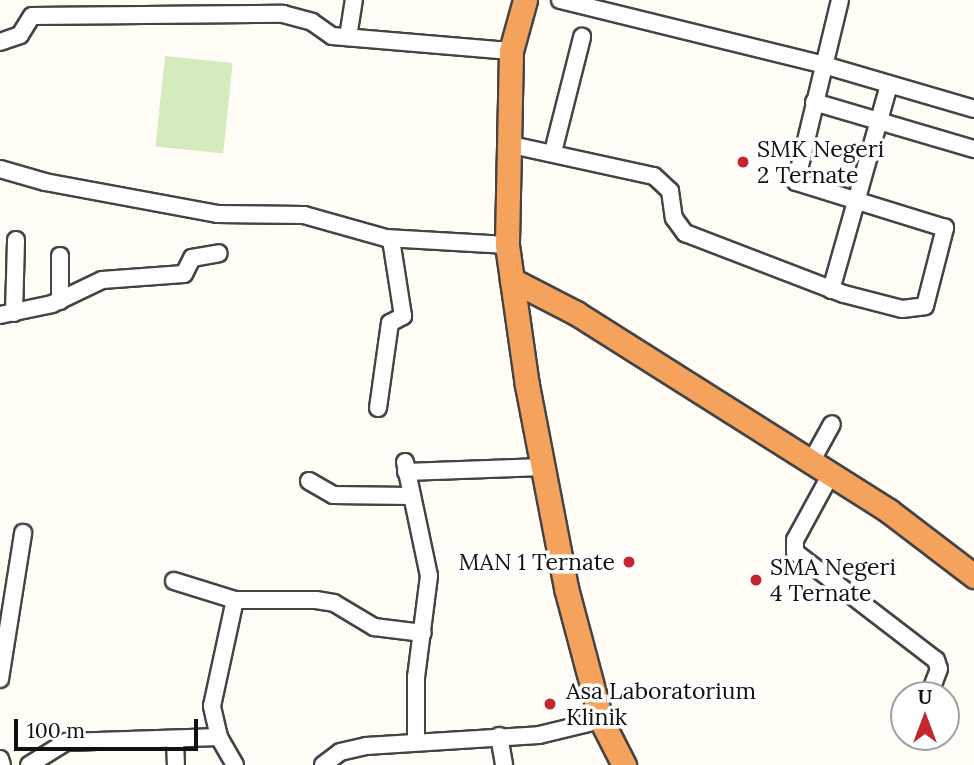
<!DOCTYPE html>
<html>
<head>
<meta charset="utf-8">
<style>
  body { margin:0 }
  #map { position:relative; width:974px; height:765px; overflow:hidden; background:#fffdf5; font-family:Lora,serif }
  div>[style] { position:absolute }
  .green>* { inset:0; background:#d5ebbd; transform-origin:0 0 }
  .roads { filter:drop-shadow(2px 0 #444) drop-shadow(-2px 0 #444) drop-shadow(0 2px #444) drop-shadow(0 -2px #444) }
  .minor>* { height:16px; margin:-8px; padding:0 8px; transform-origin:8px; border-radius:8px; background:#fff }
  .highway>* { height:23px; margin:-11.5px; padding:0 11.5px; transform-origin:11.5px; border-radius:11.5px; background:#f5a25d }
  .dots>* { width:19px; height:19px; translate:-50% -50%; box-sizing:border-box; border:4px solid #fff; border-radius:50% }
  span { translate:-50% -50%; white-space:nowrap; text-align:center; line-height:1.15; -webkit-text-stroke:7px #fff; paint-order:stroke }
  .poi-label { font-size:23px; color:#111 }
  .left { translate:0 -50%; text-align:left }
  .right { translate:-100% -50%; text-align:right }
  .north { position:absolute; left:890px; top:681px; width:70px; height:70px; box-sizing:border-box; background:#fff; border:2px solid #a0a0a0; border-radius:50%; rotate:0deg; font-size:19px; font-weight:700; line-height:28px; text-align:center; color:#111 }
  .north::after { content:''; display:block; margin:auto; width:24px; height:32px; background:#c4262e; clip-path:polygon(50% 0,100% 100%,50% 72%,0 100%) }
  .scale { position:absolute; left:14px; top:719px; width:184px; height:32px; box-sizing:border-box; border:4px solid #111; border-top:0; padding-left:9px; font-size:21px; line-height:24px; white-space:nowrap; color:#111; -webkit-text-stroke:5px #fff; paint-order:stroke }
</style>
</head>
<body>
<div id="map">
  <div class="green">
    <i style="left:165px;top:56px;width:68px;height:91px;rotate:6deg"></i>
  </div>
  <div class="roads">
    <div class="minor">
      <i style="left:560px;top:0;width:272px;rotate:13.8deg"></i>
      <i style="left:824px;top:65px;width:156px;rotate:16.3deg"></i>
      <i style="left:348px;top:37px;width:37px;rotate:-81deg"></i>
      <i style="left:0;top:42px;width:21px;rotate:-19deg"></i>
      <i style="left:20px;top:35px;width:22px;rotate:-58deg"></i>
      <i style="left:32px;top:16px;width:251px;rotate:-0.5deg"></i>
      <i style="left:283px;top:14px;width:30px;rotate:15deg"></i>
      <i style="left:312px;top:22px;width:24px;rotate:35deg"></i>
      <i style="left:332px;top:36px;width:180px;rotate:4.8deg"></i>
      <i style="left:814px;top:102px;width:167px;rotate:16.4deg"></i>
      <i style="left:507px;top:144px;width:150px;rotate:12.3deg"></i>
      <i style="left:654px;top:176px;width:22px;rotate:43deg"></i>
      <i style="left:670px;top:191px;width:27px;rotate:82deg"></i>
      <i style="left:674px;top:218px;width:19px;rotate:54deg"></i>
      <i style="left:685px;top:233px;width:170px;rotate:21deg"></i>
      <i style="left:844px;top:294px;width:60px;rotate:14.5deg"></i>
      <i style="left:902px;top:309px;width:23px;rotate:-7deg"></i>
      <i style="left:925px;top:306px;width:81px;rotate:-75.6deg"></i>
      <i style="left:945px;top:228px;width:156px;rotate:-162.8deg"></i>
      <i style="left:796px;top:182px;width:187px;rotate:-76.4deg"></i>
      <i style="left:553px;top:152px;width:119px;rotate:-75.8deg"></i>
      <i style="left:0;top:169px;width:47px;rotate:16.1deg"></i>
      <i style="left:45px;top:182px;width:175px;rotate:10.5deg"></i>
      <i style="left:217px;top:214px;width:87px;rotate:0.7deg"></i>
      <i style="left:304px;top:215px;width:85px;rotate:15.7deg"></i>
      <i style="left:386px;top:238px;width:121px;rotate:3.3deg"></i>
      <i style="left:831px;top:290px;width:213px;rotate:-74.2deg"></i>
      <i style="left:60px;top:301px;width:45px;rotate:-90deg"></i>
      <i style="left:14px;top:313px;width:73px;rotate:-88.4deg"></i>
      <i style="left:0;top:315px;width:53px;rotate:-11.9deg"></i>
      <i style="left:52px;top:304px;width:55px;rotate:-25.6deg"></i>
      <i style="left:102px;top:280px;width:82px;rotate:-4.2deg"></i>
      <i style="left:184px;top:274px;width:18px;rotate:-63deg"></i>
      <i style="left:192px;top:258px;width:27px;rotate:-10deg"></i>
      <i style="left:378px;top:408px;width:86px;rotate:-82deg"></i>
      <i style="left:390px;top:323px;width:15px;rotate:-28deg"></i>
      <i style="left:403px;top:316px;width:78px;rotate:-98.9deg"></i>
      <i style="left:405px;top:462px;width:116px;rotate:78.1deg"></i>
      <i style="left:429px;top:576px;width:102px;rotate:97.3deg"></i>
      <i style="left:416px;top:677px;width:63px;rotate:90deg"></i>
      <i style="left:811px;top:462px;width:43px;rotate:-61.1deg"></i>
      <i style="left:406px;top:472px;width:137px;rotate:-2.1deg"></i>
      <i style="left:831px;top:474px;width:75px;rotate:118.6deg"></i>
      <i style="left:795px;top:540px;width:12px;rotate:90deg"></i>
      <i style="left:795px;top:552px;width:178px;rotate:37.5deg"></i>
      <i style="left:936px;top:660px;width:9px;rotate:72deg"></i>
      <i style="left:939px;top:669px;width:28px;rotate:111deg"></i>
      <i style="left:309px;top:481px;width:28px;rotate:30deg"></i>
      <i style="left:333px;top:495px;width:77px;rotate:0.7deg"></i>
      <i style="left:174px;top:581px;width:64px;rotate:17.3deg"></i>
      <i style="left:0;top:679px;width:148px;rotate:-81deg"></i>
      <i style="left:499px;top:736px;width:29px;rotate:80deg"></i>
      <i style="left:175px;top:739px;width:26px;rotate:88deg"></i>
      <i style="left:0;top:759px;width:6px;rotate:72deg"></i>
      <i style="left:29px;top:765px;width:44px;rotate:-31.9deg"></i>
      <i style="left:66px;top:742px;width:153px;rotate:-1.9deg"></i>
      <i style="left:235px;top:765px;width:32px;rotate:-120deg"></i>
      <i style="left:219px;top:737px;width:32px;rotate:-103deg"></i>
      <i style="left:212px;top:706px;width:108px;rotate:-77.8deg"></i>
      <i style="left:235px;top:600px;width:81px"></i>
      <i style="left:316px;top:600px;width:18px;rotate:9deg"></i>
      <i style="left:334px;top:603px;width:47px;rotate:31deg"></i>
      <i style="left:374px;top:627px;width:49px;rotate:7deg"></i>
      <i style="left:323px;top:765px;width:21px;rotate:-37deg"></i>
      <i style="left:340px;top:752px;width:27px;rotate:-13deg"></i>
      <i style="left:366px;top:746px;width:173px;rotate:-3.6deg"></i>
      <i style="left:539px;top:735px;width:64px;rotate:-13.6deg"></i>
    </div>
    <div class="highway">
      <i style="left:525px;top:0;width:53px;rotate:105.4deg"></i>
      <i style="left:511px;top:51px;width:194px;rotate:91.2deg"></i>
      <i style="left:507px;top:245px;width:141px;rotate:81.9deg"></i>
      <i style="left:527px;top:385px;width:207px;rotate:79.1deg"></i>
      <i style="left:566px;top:588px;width:137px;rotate:75.1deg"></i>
      <i style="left:601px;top:720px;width:51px;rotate:62.9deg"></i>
      <i style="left:512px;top:280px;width:72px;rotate:27.3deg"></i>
      <i style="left:576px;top:313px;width:370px;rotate:32.3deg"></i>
      <i style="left:889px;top:511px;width:107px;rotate:37.4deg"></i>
    </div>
  </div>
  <div class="dots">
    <i style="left:743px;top:162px;background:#c4262e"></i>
    <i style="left:629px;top:562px;background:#c4262e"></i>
    <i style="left:756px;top:580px;background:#c4262e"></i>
    <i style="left:550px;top:704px;background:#c4262e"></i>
  </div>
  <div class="poi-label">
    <span class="left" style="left:757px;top:162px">SMK Negeri<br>2 Ternate</span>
    <span class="right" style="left:615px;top:562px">MAN 1 Ternate</span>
    <span class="left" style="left:770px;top:580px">SMA Negeri<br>4 Ternate</span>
    <span class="left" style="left:566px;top:704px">Asa Laboratorium<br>Klinik</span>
  </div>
  <div class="north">U</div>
  <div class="scale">100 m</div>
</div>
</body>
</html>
